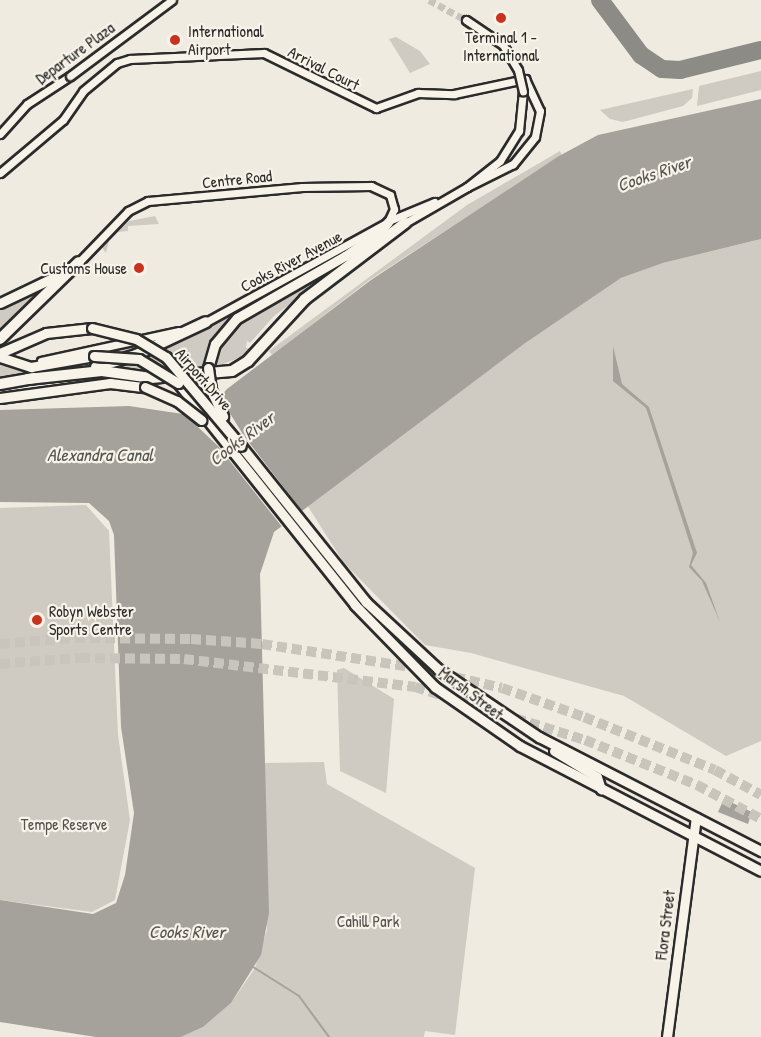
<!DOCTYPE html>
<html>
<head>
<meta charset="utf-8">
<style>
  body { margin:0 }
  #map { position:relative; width:761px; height:1037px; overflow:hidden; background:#efebe0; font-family:"Patrick Hand",sans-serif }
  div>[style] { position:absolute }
  .green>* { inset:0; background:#cfcbc2 }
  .water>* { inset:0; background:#a4a29a }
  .pier>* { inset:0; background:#efebe0 }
  .stream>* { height:2px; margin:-1px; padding:0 1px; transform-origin:1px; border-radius:1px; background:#a4a29a }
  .taxiway>* { height:18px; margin:-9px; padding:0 9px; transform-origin:9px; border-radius:9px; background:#8d8b86 }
  .minor-tunnel>* { height:7px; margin-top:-3.5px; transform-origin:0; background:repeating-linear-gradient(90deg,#c8c5bc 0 7px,transparent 0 10.5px) }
  .highway-tunnel>* { height:10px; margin-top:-5px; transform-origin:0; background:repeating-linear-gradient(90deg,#c8c5bc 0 10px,transparent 0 15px) }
  .roads { filter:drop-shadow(2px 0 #2b2b2b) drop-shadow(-2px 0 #2b2b2b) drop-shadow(0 2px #2b2b2b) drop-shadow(0 -2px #2b2b2b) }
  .minor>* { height:7px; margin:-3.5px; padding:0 3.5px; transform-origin:3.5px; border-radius:3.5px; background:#f7f3e8 }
  .major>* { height:9px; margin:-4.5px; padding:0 4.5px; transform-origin:4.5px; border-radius:4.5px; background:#f7f3e8 }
  .highway>* { height:10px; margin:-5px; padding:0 5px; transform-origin:5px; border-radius:5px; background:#f7f3e8 }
  .bridges { filter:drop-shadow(2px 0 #2b2b2b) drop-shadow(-2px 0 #2b2b2b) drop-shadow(0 2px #2b2b2b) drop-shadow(0 -2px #2b2b2b) }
  .minor-bridge>* { height:7px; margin:-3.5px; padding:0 3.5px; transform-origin:3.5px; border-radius:3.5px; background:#f7f3e8 }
  .major-bridge>* { height:9px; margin:-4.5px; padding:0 4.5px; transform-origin:4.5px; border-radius:4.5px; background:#f7f3e8 }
  .dots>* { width:16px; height:16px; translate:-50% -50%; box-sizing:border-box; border:3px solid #f7f3e8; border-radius:50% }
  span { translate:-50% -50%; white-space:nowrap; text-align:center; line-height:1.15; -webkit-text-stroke:4.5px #f7f3e8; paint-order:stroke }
  .poi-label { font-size:16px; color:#2b2b2b }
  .left { translate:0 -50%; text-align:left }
  .right { translate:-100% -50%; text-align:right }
  .street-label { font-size:16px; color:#2b2b2b }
  .park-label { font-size:16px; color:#545351 }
  .water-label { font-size:18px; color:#555552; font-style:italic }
</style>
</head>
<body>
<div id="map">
  <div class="green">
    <i style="clip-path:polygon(396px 37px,420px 51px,430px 64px,410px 73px,389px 39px)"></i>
    <i style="clip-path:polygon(761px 71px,761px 90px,697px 106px,699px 86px)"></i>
    <i style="clip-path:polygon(693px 89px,692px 98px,683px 106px,623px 122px,610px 119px,600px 110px)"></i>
    <i style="clip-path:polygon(560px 151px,562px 155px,371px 279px,272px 355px,269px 351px,467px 205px)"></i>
    <i style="clip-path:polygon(155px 216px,159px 224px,128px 226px,128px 231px,118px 232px,109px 241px,106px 253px,101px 246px,129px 221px)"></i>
    <i style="clip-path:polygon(761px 239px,761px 741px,726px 756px,624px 696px,471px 653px,425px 645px,344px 563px,307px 505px,524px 344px,621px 278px,663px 263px)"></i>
    <i style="clip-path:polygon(306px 286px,309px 290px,274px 316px,250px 343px,247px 341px,246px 348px,250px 348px,241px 357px,213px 368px,218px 349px,233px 326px)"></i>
    <i style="clip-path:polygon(44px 288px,46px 290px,0 334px,0 310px)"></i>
    <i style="clip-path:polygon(246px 305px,209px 342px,204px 368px,175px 368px,147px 373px,116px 368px,116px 364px,188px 339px,187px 335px)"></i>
    <i style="clip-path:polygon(149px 338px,151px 344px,137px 351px,93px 364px,0 377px,0 363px,16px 370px,44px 370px,94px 361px,93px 352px)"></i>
    <i style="clip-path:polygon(86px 505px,109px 531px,118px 735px,130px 820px,115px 900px,92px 912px,0 900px,0 508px)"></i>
    <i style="clip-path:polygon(344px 668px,394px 699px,386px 793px,340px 771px,337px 670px)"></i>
    <i style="clip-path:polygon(324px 762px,327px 784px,475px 868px,455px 1035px,425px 1031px,424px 1037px,181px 1037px,203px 1027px,231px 1003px,255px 968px,267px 930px,264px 763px)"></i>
  </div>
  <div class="water">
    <i style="clip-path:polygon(761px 99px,761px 239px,663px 263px,621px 278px,524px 344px,274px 532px,260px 574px,269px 913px,261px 955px,231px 1003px,203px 1027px,181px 1037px,96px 1037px,0 1022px,0 900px,93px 914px,116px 903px,125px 875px,134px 813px,121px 727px,114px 535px,109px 521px,89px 503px,0 502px,0 410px,129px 406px,183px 414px,195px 424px,227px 389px,371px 280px,559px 156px,598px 135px)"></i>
    <i style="clip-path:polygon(613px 346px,622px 384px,649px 407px,697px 553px,691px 565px,706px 583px,720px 622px,702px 581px,689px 567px,693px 553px,646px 408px,613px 381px)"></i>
    <i style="clip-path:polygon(724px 799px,752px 812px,748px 824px,718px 812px)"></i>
  </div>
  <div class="pier">
    <i style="clip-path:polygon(218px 394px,244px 436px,303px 512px,283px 528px,218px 446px,181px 411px,195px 420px)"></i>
  </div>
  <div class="stream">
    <i style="left:253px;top:967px;width:54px;rotate:32.2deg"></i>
    <i style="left:299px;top:996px;width:51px;rotate:53.8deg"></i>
  </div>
  <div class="taxiway">
    <i style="left:600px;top:0;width:69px;rotate:53.3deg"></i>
    <i style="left:641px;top:55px;width:25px;rotate:34deg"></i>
    <i style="left:662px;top:69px;width:18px;rotate:3deg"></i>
    <i style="left:680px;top:70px;width:83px;rotate:-13.9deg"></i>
  </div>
  <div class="minor-tunnel">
    <i style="left:429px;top:0;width:42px;rotate:28.4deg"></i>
  </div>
  <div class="highway-tunnel">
    <i style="left:0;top:644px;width:75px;rotate:-4.6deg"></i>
    <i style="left:75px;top:638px;width:116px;rotate:0.5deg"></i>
    <i style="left:191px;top:639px;width:71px;rotate:4deg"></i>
    <i style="left:262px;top:644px;width:151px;rotate:8.8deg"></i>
    <i style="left:411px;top:667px;width:93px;rotate:13deg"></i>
    <i style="left:502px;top:688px;width:87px;rotate:19.5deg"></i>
    <i style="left:584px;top:717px;width:141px;rotate:22deg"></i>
    <i style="left:715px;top:770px;width:52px;rotate:28.5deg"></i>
    <i style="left:0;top:664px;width:80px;rotate:-4.3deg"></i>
    <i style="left:80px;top:658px;width:104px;rotate:0.6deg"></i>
    <i style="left:184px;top:659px;width:233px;rotate:6.9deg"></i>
    <i style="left:415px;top:687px;width:178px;rotate:17.3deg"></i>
    <i style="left:585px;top:740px;width:121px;rotate:21.9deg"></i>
    <i style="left:697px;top:785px;width:72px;rotate:28deg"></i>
  </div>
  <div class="roads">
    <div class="minor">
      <i style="left:0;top:134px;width:40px;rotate:-48deg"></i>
      <i style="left:27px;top:104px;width:51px;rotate:-33.1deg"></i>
      <i style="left:0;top:173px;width:82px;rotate:-40.1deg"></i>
      <i style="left:63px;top:120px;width:35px;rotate:-55deg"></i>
      <i style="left:83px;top:91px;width:44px;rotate:-39.5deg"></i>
      <i style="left:117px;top:63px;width:14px;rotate:-17deg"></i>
      <i style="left:130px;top:59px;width:134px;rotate:-2.6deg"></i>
      <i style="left:264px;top:53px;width:125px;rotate:26.2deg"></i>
      <i style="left:376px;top:108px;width:45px;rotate:-19.7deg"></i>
      <i style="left:418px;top:93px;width:36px;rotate:2deg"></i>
      <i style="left:454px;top:94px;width:73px;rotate:-11.9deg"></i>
      <i style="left:525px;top:79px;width:35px;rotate:65deg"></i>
      <i style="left:540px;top:111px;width:26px;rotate:101deg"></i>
      <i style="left:535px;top:137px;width:35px;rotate:129deg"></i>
      <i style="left:513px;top:164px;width:51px;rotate:153.4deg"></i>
      <i style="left:391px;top:220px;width:47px;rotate:-22.7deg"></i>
      <i style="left:405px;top:223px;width:72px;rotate:-30.1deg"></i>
      <i style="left:467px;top:187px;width:42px;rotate:-38.2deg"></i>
      <i style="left:500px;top:161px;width:36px;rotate:-58deg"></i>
      <i style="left:519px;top:131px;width:40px;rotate:-84.3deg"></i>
      <i style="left:79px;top:262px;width:71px;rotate:-46.1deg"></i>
      <i style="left:128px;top:211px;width:22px;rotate:-27deg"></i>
      <i style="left:148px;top:201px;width:155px;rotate:-5.2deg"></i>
      <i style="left:302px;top:187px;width:69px;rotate:-0.8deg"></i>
      <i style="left:371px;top:186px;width:21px;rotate:25deg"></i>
      <i style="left:390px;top:195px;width:15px;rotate:74deg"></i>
      <i style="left:394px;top:209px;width:14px;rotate:115deg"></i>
      <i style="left:388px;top:222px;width:210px;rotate:151.2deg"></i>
      <i style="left:41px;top:361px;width:141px;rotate:-12.3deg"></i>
    </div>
    <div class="major">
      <i style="left:0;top:303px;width:70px;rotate:-25.5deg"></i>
      <i style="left:0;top:353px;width:50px;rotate:-23.5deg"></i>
      <i style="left:46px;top:333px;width:46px;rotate:-6.2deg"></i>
      <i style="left:0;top:357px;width:33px;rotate:18deg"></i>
      <i style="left:31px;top:367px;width:64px;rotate:-9.9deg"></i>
      <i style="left:208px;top:368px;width:25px;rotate:-74deg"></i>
      <i style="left:215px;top:344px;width:34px;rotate:-50deg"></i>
      <i style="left:237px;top:318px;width:125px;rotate:-29.9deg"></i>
      <i style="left:345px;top:256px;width:42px;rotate:-34.4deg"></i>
      <i style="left:380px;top:232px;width:13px;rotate:-51deg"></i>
      <i style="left:178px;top:383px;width:284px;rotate:51.4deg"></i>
      <i style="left:355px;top:605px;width:115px;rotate:45.7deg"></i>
      <i style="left:435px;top:687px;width:103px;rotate:34.8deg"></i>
      <i style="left:520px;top:746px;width:271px;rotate:27.4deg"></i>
      <i style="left:0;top:398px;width:111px;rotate:-7.8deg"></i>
      <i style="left:110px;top:383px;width:35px;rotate:7deg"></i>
      <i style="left:241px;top:446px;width:200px;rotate:51.3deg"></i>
      <i style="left:366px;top:602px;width:98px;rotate:42.9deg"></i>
      <i style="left:438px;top:669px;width:122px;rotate:34deg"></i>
      <i style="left:539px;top:737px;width:250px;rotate:27.2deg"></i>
      <i style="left:554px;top:751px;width:50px;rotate:31.2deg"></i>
      <i style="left:597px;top:777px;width:13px;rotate:72deg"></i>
      <i style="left:667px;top:1037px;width:221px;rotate:-82.5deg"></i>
    </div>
    <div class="highway">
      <i style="left:0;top:339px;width:110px;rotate:-44.3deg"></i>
      <i style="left:96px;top:367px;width:42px;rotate:-16.7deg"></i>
      <i style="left:136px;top:355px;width:77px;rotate:-25.2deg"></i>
      <i style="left:28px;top:379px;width:74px;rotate:-6.2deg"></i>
      <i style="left:102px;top:371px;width:49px;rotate:8.1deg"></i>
      <i style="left:151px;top:378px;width:81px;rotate:-4.9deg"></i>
      <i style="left:232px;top:371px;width:19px;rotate:-32deg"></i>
      <i style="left:248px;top:361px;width:84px;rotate:-47.4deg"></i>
      <i style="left:305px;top:299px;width:126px;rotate:-37.2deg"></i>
      <i style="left:0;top:384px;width:34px;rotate:-10deg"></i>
    </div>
  </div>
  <div class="bridges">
    <div class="minor-bridge">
      <i style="left:466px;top:20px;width:45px;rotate:34deg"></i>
      <i style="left:503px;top:45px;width:29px;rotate:59deg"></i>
      <i style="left:518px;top:70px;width:22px;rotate:77deg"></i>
      <i style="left:70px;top:76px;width:127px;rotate:-36.7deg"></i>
    </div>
    <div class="major-bridge">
      <i style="left:92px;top:328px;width:45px;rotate:14deg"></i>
      <i style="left:136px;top:339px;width:35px;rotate:31deg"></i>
      <i style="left:166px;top:357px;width:116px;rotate:49.9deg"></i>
      <i style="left:94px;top:356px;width:45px;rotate:3.8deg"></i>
      <i style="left:139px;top:359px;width:46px;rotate:31.6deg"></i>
      <i style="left:208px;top:368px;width:22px;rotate:82deg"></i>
      <i style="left:211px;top:390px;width:29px;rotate:65deg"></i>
      <i style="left:145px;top:387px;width:35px;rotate:24deg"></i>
      <i style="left:177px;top:401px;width:31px;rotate:38deg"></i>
    </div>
  </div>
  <div class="dots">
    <i style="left:501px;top:18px;background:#c8321e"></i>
    <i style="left:175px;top:40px;background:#c8321e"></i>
    <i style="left:139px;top:268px;background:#c8321e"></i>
    <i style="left:37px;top:620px;background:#c8321e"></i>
  </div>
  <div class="poi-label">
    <span class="left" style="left:188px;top:40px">International<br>Airport</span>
    <span style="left:501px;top:46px">Terminal 1 -<br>International</span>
    <span class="right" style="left:127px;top:268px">Customs House</span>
    <span class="left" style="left:49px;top:620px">Robyn Webster<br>Sports Centre</span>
  </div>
  <div class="street-label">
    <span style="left:75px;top:53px;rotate:-36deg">Departure Plaza</span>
    <span style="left:324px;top:68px;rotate:27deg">Arrival Court</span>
    <span style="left:237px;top:179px;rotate:-6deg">Centre Road</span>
    <span style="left:291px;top:261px;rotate:-28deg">Cooks River Avenue</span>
    <span style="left:204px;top:379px;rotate:49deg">Airport Drive</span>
    <span style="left:471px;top:693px;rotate:37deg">Marsh Street</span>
    <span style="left:665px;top:925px;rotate:-83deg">Flora Street</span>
  </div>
  <div class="park-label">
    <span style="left:64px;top:824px">Tempe Reserve</span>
    <span style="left:368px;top:921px">Cahill Park</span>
  </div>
  <div class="water-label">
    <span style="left:654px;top:174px;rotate:-19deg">Cooks River</span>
    <span style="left:242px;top:439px;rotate:-37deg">Cooks River</span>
    <span style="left:100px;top:455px">Alexandra Canal</span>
    <span style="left:187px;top:932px">Cooks River</span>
  </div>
</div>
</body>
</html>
